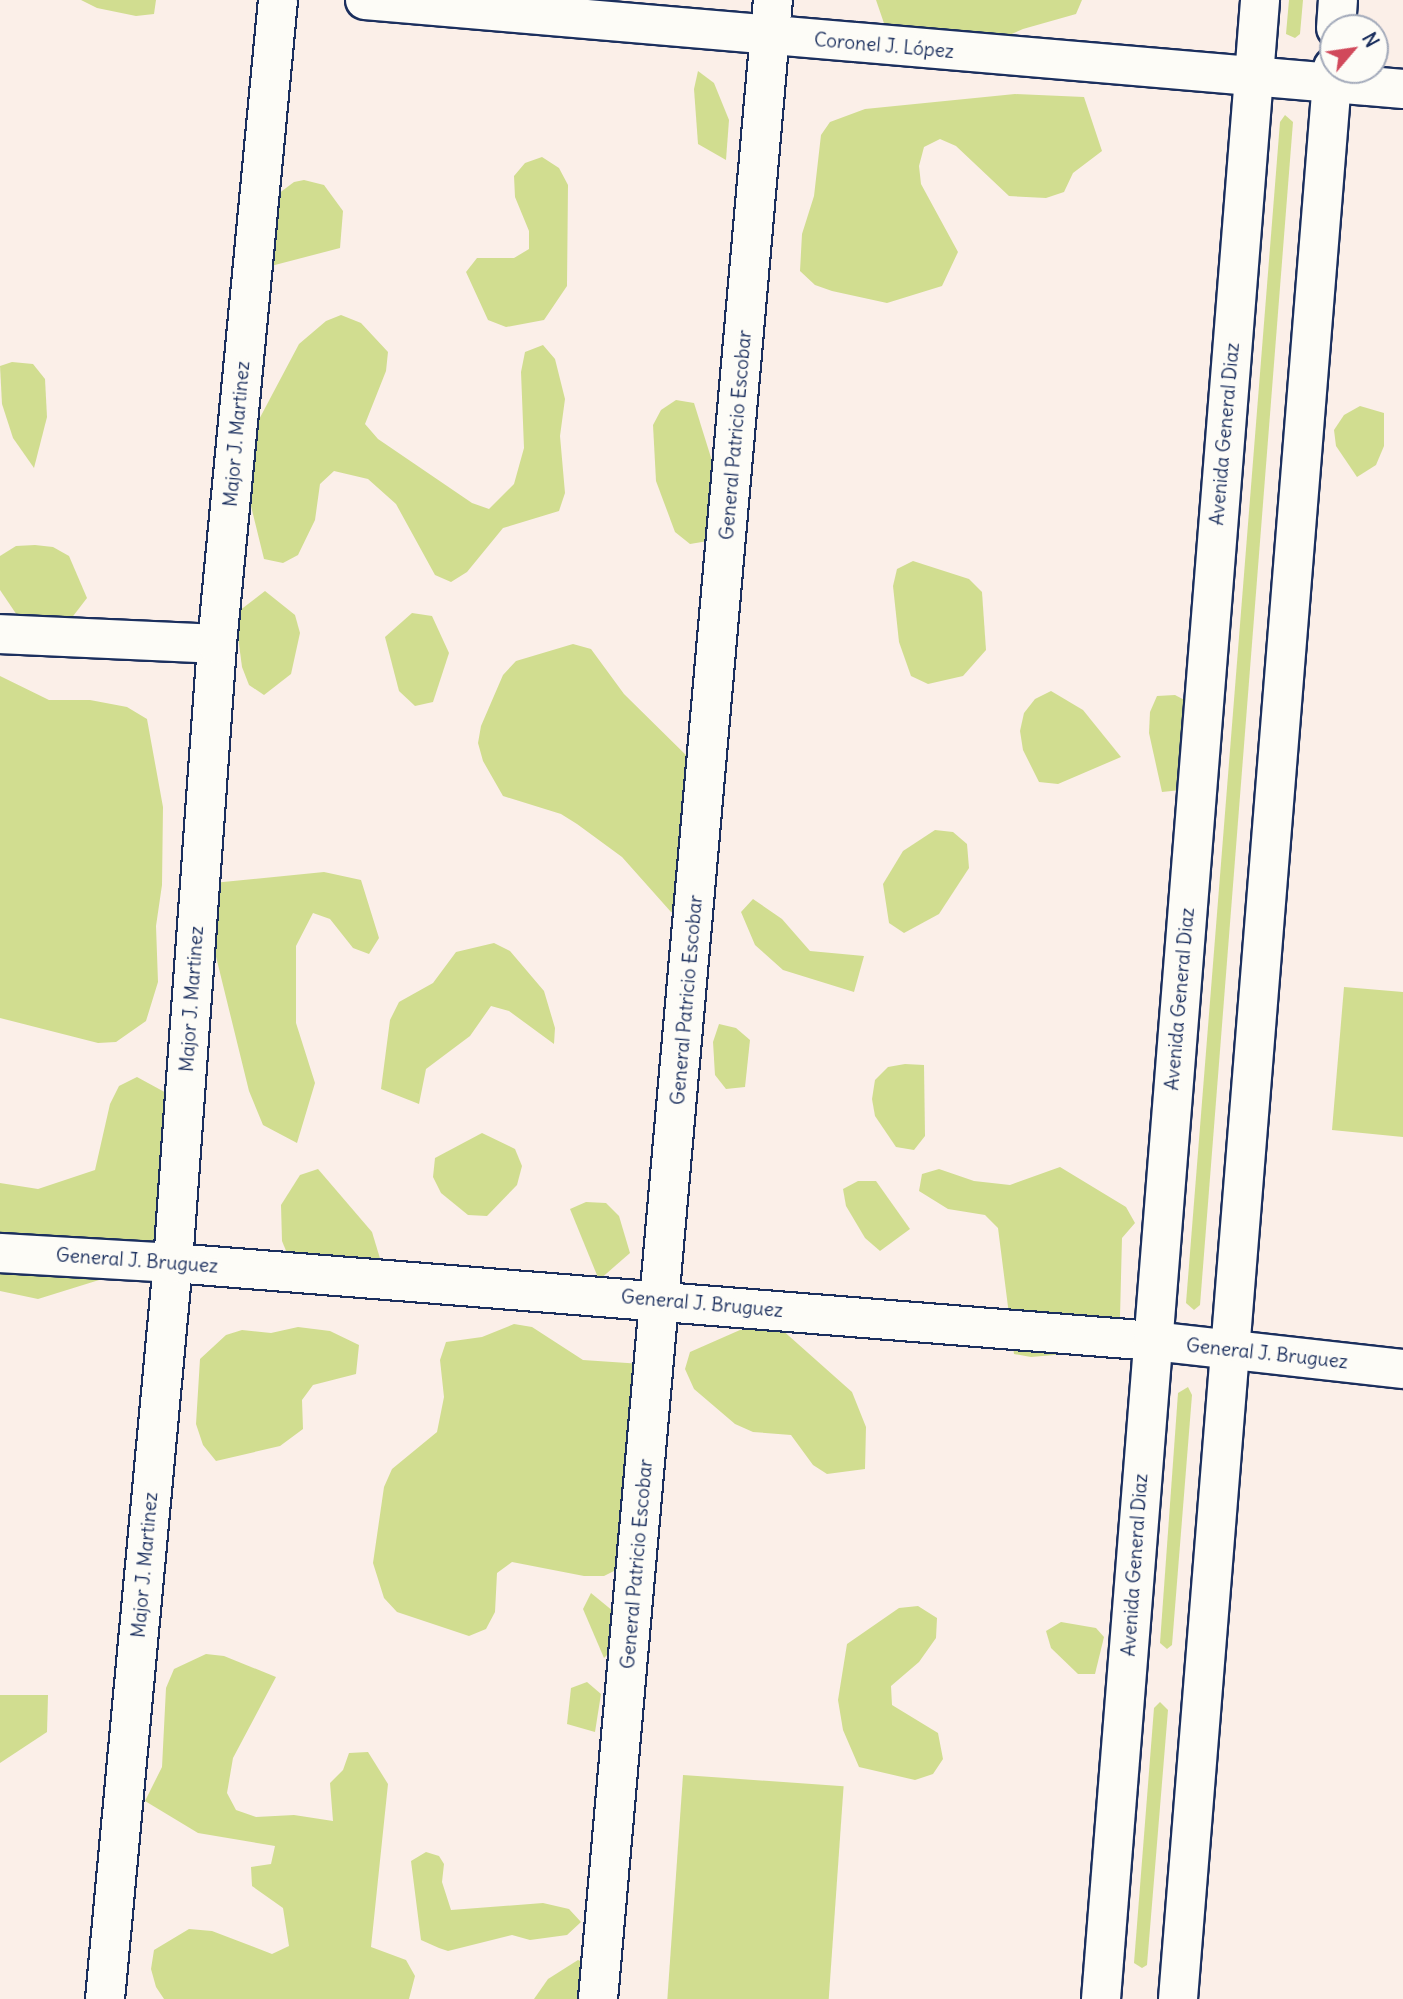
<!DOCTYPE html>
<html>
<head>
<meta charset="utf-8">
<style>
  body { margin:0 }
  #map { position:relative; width:1403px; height:1999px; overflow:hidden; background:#fbefe8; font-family:Delius,sans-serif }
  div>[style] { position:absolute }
  .green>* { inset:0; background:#d1dd90; transform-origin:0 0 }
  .roads { filter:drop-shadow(2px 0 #1b2f5e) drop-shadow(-2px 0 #1b2f5e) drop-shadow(0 2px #1b2f5e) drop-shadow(0 -2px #1b2f5e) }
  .minor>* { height:38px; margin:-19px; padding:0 19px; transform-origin:19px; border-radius:19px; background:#fdfcf7 }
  span { translate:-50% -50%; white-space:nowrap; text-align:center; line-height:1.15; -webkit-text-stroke:7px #fdfcf7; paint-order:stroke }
  .street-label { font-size:19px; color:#1b2f5e }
  .north { position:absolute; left:1319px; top:14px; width:70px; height:70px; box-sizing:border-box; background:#fdfcf7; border:2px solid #a3aaba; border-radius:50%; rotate:61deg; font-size:19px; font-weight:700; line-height:28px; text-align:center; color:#1b2f5e }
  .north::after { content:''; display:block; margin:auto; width:24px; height:32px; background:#d1495b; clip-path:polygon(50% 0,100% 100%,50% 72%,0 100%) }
</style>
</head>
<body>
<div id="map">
  <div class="green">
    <i style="clip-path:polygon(81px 0,156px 0,154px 14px,136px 16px,97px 8px)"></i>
    <i style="clip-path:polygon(876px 0,1082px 0,1076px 14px,1023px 29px,968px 53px,887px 32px)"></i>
    <i style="clip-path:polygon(1289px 0,1303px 0,1300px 34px,1295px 38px,1286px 34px)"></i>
    <i style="clip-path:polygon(698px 71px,714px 83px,729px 120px,726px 160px,698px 144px,694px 89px)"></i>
    <i style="clip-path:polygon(1015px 94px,1084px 97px,1102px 151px,1073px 173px,1064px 192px,1046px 198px,1009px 196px,956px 146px,940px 139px,924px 147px,919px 166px,921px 184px,958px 252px,942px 286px,887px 303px,832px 291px,815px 285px,800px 271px,802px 234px,814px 196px,821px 135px,830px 122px,865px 109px)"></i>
    <i style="clip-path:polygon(1285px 115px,1293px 122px,1200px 1305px,1194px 1310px,1186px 1303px,1280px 122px)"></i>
    <i style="clip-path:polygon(542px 157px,559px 168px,568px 185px,567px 286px,544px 320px,506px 327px,488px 320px,466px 272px,477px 258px,514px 258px,529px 249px,529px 231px,515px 197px,514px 176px,525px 163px)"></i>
    <i style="clip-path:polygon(304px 180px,324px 185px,343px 211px,340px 248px,271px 266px,258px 209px,294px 182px)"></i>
    <i style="clip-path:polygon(341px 315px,361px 323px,388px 352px,386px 371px,365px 424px,378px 439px,472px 503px,489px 509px,514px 484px,524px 448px,521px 372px,525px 352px,543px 345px,555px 359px,565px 399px,560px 436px,565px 493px,559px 511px,503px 528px,467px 572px,451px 582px,435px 575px,396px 504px,368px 479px,334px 471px,320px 484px,315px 520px,298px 555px,283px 563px,264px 559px,251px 506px,255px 427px,299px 344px,326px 321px)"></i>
    <i style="clip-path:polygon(12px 362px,33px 364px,45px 379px,47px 417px,34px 468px,13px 438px,2px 404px,0 366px)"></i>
    <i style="clip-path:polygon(676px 400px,694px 403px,717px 477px,708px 541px,690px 544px,675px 532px,656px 481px,653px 425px,661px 410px)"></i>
    <i style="clip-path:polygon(1360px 406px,1384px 413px,1384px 446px,1376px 465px,1357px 477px,1336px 446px,1334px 430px,1344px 415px)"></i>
    <i style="clip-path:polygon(35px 545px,53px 547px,69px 556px,87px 598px,57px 637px,23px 624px,0 590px,0 556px,16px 546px)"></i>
    <i style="clip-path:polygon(913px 561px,969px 579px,982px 592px,986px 650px,963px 676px,928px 684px,911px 676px,899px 642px,893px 586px,897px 569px)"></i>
    <i style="clip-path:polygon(265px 591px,295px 615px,300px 633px,291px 674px,264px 695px,249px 685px,242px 667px,235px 614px)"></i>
    <i style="clip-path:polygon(412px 613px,432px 616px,449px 653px,433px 702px,415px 706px,399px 691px,385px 637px)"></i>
    <i style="clip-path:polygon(573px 644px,591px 649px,624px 694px,694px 763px,691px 913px,671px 912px,622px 857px,577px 824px,561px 814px,503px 796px,483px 761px,478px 743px,481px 726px,503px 675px,516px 661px)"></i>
    <i style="clip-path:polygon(0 676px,49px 700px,90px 700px,127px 707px,147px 719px,163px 807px,162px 885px,156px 926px,158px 982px,146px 1021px,116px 1042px,98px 1043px,0 1018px)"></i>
    <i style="clip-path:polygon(1051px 691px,1083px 710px,1121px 757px,1058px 784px,1039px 782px,1023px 750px,1020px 731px,1024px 713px,1035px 699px)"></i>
    <i style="clip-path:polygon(1175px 695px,1194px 705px,1181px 790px,1162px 792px,1149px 733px,1150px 712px,1157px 696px)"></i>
    <i style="clip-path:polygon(935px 830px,953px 832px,967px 844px,969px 868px,939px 914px,904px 933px,889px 923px,883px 884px,903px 851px)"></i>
    <i style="clip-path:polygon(324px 872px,361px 880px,379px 938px,369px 954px,353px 948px,330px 919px,313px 913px,296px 946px,296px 1023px,315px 1083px,297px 1143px,263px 1125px,249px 1091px,208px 924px,213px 883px)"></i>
    <i style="clip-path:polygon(753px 899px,782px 919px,810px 951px,864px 956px,854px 992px,783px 970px,755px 945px,741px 912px)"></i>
    <i style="clip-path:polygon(494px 943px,510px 951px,544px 991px,555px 1028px,554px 1044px,509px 1011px,491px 1006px,470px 1036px,426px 1069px,419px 1104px,381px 1089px,390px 1020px,399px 1002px,433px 983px,456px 952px)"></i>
    <i style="clip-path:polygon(1344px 987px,1403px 992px,1403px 1137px,1332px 1130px)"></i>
    <i style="clip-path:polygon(719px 1024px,736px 1028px,750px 1040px,745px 1087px,726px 1089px,715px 1075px,713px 1042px)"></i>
    <i style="clip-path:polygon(905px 1064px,924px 1065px,925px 1136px,914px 1150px,896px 1147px,875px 1116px,872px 1099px,875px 1080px,888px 1067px)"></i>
    <i style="clip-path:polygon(137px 1077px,170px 1095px,167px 1225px,144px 1257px,112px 1276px,38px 1299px,0 1291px,0 1183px,38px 1189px,95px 1170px,110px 1104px,119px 1086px)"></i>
    <i style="clip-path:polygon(482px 1133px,515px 1149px,522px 1166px,517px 1185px,487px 1216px,468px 1215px,441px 1193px,433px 1177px,435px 1158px)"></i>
    <i style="clip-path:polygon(1060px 1167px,1126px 1207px,1135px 1223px,1122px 1238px,1120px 1317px,1088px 1352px,1031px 1357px,1014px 1354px,998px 1228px,985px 1215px,948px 1209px,919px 1191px,922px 1174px,939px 1169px,974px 1181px,1010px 1185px)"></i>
    <i style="clip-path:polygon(318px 1169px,372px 1232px,382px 1265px,289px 1258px,282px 1241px,281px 1205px,300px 1175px)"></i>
    <i style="clip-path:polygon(858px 1181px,876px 1181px,910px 1229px,880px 1251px,865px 1238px,846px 1206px,843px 1189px)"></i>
    <i style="clip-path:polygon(586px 1202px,606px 1203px,619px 1216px,630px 1253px,599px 1280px,570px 1209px)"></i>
    <i style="clip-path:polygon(514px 1324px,532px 1327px,583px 1360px,642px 1364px,620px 1568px,604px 1576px,584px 1576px,512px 1562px,497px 1573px,495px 1612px,486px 1629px,469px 1636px,397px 1612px,384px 1598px,373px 1563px,384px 1487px,392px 1469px,437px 1432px,444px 1397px,440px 1360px,446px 1342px,482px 1337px)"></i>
    <i style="clip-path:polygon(298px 1327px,330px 1331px,359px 1345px,356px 1374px,313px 1385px,302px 1400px,303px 1429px,280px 1446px,216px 1461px,203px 1445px,196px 1424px,200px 1359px,226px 1335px,242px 1330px,271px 1333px)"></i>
    <i style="clip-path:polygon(780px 1328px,852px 1392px,866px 1427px,865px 1469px,827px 1474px,813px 1465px,791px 1435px,753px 1432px,735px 1424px,694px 1389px,685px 1369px,690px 1352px,740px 1330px)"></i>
    <i style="clip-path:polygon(1188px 1387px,1192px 1395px,1172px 1645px,1167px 1649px,1160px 1643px,1178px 1393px)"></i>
    <i style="clip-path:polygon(591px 1593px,619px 1616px,629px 1633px,604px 1658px,583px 1609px)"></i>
    <i style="clip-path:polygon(918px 1606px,937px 1618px,936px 1638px,919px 1662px,891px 1686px,892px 1705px,938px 1733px,943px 1759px,933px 1774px,915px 1780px,859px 1767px,843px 1730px,838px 1700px,847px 1644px,899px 1608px)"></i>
    <i style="clip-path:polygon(1061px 1622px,1096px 1628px,1104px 1637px,1095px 1674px,1078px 1674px,1051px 1648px,1046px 1631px)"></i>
    <i style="clip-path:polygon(206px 1654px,224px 1656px,276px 1677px,233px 1758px,227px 1793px,236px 1810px,256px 1817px,294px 1815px,333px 1821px,330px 1783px,343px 1770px,349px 1753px,368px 1752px,388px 1784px,371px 1947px,406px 1960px,415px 1976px,409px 1999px,164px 1999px,156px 1987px,151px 1969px,154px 1950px,189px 1929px,212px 1931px,272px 1954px,289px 1946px,283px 1908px,252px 1886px,251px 1867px,271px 1864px,275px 1846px,198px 1833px,145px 1801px,162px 1767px,166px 1688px,174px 1669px)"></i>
    <i style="clip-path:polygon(587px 1682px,601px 1694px,595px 1732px,567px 1724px,571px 1688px)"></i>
    <i style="clip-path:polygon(0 1695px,48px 1695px,47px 1732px,0 1763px)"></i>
    <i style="clip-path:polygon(1160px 1702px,1168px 1710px,1147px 1965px,1142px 1968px,1134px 1963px,1154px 1708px)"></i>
    <i style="left:683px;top:1775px;width:161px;height:225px;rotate:4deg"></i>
    <i style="clip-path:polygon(426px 1852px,439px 1856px,444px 1864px,442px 1882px,451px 1910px,543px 1903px,569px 1909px,581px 1922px,567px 1935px,530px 1940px,512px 1935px,448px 1951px,439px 1948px,421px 1940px,411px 1861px)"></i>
    <i style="clip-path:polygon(578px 1960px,595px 1968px,602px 1999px,534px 1999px,548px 1979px)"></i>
  </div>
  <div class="roads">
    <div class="minor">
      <i style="left:365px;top:0;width:1042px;rotate:4.9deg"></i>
      <i style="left:1336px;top:28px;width:28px;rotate:-86deg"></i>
      <i style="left:0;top:634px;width:217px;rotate:2.6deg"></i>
      <i style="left:0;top:1253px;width:173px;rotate:3.3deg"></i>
      <i style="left:173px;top:1263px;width:983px;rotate:4.55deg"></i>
      <i style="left:1153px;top:1341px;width:252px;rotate:6.4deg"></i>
      <i style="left:105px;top:1999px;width:739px;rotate:-84.72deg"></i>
      <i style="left:173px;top:1263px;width:621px;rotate:-85.93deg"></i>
      <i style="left:217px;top:644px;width:647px;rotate:-84.59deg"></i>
      <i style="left:598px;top:1999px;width:2007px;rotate:-85deg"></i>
      <i style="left:1101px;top:1999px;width:2005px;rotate:-85.45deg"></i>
      <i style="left:1178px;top:1999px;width:1938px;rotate:-85.41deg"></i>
    </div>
  </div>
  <div class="street-label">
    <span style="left:884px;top:46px;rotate:5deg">Coronel J. López</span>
    <span style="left:237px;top:434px;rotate:-85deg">Major J. Martinez</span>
    <span style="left:1225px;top:434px;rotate:-85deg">Avenida General Diaz</span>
    <span style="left:736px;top:435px;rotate:-85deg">General Patricio Escobar</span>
    <span style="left:192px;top:999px;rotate:-86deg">Major J. Martinez</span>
    <span style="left:1180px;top:999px;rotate:-85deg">Avenida General Diaz</span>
    <span style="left:687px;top:1000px;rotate:-85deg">General Patricio Escobar</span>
    <span style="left:137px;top:1261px;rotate:4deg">General J. Bruguez</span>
    <span style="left:702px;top:1304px;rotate:5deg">General J. Bruguez</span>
    <span style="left:1267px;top:1354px;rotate:6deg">General J. Bruguez</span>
    <span style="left:637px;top:1564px;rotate:-85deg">General Patricio Escobar</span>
    <span style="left:145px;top:1565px;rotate:-85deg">Major J. Martinez</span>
    <span style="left:1135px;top:1565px;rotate:-86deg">Avenida General Diaz</span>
  </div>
  <div class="north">N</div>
</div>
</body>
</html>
